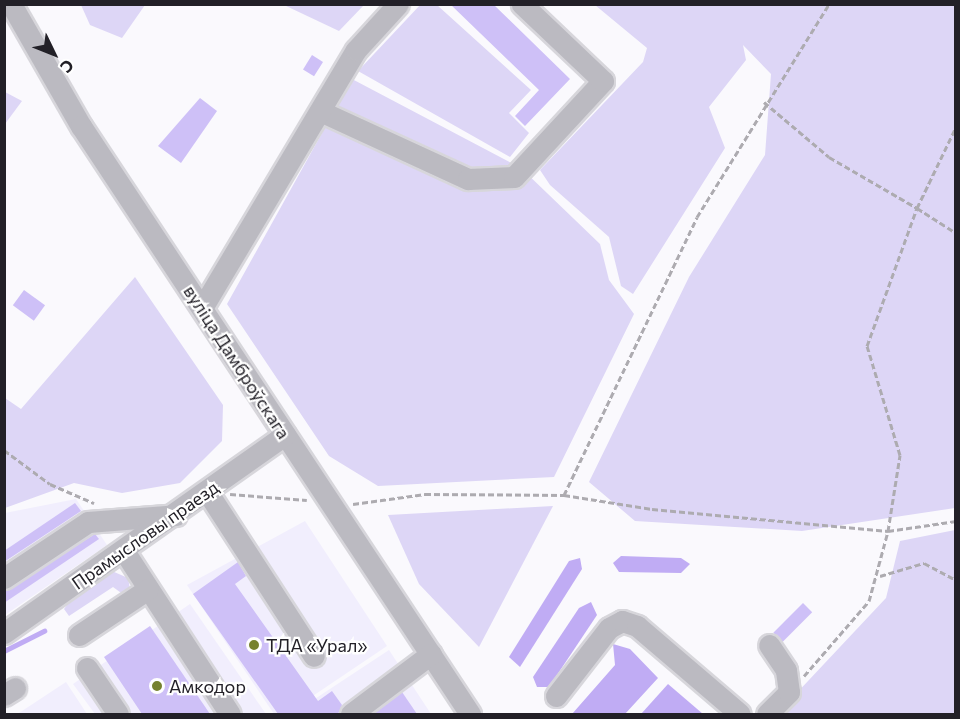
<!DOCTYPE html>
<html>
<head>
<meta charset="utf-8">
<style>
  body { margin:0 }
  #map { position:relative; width:960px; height:719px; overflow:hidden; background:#faf9fd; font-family:Commissioner,sans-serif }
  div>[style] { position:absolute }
  .built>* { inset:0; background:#f1eefd }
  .green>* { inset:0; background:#ddd6f6 }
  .water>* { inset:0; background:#c0acf4 }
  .stream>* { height:4.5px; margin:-2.25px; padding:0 2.25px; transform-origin:2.25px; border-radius:2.25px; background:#c0acf4 }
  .building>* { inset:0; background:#cec0f7; transform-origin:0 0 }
  .path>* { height:3px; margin-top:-1.5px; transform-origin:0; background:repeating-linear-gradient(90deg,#adabb0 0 6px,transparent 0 9px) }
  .roads { filter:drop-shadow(2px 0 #d7d6db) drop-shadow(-2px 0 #d7d6db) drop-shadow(0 2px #d7d6db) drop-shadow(0 -2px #d7d6db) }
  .minor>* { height:21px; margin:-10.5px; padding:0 10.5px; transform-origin:10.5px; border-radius:10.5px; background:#bbbac1 }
  .dots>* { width:16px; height:16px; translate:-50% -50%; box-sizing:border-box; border:3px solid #fff; border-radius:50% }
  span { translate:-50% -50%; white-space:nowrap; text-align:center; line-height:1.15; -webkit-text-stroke:4.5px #fff; paint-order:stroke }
  .street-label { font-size:18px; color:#222027 }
  .poi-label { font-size:18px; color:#222027 }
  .left { translate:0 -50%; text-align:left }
  .frame { position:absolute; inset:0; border:6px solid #222027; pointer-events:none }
  .north { position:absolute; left:24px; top:24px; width:60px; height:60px; -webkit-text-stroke:4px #fff; paint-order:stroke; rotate:133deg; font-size:16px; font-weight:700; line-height:24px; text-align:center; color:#222027 }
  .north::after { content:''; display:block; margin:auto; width:21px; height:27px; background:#222027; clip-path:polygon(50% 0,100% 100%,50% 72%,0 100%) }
</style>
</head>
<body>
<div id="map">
  <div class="built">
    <i style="clip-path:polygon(76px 499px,107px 545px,5px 615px,5px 513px)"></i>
    <i style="clip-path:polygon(305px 521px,387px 646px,286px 714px,274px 714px,187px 585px)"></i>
    <i style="clip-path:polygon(190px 604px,266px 714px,95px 714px,73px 684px)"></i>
    <i style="clip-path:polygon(389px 650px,431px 714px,292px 714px)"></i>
    <i style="clip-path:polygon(66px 682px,87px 714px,17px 714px,22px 711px)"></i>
  </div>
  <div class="green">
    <i style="clip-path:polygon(421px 4px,437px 5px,531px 90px,509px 113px,529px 133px,510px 157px,358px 71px)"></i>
    <i style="clip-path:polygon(81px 5px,145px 5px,122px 38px,90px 25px)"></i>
    <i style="clip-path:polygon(284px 5px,364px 5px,339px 31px)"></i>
    <i style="clip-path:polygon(595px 5px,955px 5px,955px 508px,802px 531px,635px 521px,589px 482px,689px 277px,765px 155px,771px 74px,743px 45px,746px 60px,709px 107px,725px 148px,633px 294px,621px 286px,609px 237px,550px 185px,540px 170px,643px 62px,647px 48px)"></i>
    <i style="clip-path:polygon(352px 79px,521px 168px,600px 244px,609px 280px,634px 314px,554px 477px,378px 486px,329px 456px,227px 304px)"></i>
    <i style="clip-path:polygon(5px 92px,22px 101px,5px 124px)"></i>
    <i style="clip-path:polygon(135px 277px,223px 405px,222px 441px,180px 483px,122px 493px,74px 483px,5px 508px,5px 398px,21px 409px)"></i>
    <i style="clip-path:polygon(553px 506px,479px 647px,419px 584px,388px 515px)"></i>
    <i style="clip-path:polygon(955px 530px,955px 714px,777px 714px,886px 598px,900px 541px)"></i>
    <i style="clip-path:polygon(112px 571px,128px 578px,130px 589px,124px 595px,113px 587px,69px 616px,64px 609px,76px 593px)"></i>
  </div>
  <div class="water">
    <i style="clip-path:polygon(621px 556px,681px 558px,690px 564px,681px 573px,619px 572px,613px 563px)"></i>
    <i style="clip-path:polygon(580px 558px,582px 569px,520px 667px,509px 657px,569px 561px)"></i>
    <i style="clip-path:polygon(591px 602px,597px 615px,549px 687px,537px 687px,533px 677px,579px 608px)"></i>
    <i style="clip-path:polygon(613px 644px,630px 649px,658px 678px,625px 714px,572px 714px,615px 665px)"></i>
    <i style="clip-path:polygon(668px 684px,703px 714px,641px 714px)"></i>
  </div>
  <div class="stream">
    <i style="left:4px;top:651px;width:45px;rotate:-26.6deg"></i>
  </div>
  <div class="building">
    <i style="clip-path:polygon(450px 4px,493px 4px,570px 79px,525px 126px,515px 116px,539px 90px)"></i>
    <i style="left:312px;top:55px;width:13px;height:17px;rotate:32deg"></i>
    <i style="clip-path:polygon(200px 98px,217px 111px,181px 163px,158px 146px)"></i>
    <i style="left:24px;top:290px;width:26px;height:19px;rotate:36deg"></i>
    <i style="clip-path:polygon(75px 503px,81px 511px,4px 562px,4px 551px)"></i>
    <i style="clip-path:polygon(95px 534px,99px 539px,4px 603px,4px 591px)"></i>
    <i style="clip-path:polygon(238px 562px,246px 576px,235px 584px,318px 701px,332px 691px,342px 705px,338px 714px,278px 714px,193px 594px)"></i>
    <i style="left:803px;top:603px;width:13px;height:42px;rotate:45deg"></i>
    <i style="clip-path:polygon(150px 626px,210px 714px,142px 714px,104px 657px)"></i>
    <i style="clip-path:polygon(402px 692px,417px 714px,372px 714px)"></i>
  </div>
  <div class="path">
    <i style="left:764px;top:102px;width:85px;rotate:40.2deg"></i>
    <i style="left:829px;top:157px;width:102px;rotate:30.1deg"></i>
    <i style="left:917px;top:208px;width:90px;rotate:-64.3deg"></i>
    <i style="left:4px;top:450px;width:57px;rotate:36.5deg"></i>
    <i style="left:50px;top:484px;width:48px;rotate:23.4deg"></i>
    <i style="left:230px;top:494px;width:77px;rotate:4.5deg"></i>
    <i style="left:564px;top:495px;width:308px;rotate:-64.4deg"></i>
    <i style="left:697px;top:217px;width:251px;rotate:-58.2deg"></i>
    <i style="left:353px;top:504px;width:73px;rotate:-7.9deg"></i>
    <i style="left:425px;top:494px;width:139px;rotate:0.4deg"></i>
    <i style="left:564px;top:495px;width:89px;rotate:9deg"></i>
    <i style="left:652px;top:509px;width:237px;rotate:5.3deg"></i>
    <i style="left:888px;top:531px;width:69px;rotate:-8.4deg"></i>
    <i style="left:880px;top:576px;width:46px;rotate:-16.5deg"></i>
    <i style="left:924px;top:563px;width:36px;rotate:28deg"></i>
    <i style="left:804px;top:676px;width:99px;rotate:-49.1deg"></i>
    <i style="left:869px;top:601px;width:73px;rotate:-74.8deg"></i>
    <i style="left:888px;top:531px;width:77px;rotate:-81deg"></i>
    <i style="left:900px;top:455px;width:114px;rotate:-106.8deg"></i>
    <i style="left:867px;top:346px;width:147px;rotate:-70.1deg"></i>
    <i style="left:917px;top:208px;width:46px;rotate:32.7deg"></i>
  </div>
  <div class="roads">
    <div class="minor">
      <i style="left:11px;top:4px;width:141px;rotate:60.2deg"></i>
      <i style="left:81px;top:126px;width:705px;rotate:56.51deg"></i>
      <i style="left:320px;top:111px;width:163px;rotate:24.7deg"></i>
      <i style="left:468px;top:179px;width:46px;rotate:-2.5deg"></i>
      <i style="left:514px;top:177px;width:131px;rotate:-47.2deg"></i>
      <i style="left:603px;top:81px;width:112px;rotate:-136.5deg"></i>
      <i style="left:202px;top:308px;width:300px;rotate:-59.2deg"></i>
      <i style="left:356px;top:50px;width:62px;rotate:-47.6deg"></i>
      <i style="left:208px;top:493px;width:194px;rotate:57deg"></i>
      <i style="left:124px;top:551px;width:194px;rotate:57deg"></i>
      <i style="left:4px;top:578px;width:101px;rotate:-33.7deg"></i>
      <i style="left:88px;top:522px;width:88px;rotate:-4.5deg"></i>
      <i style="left:4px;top:633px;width:344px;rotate:-35.2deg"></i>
      <i style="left:79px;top:635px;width:83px;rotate:-33.7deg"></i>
      <i style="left:87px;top:668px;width:55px;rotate:56deg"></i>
      <i style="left:4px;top:695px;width:13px;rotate:-32deg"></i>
      <i style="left:556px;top:696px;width:86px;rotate:-52.1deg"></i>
      <i style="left:609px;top:628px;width:15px;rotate:-28deg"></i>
      <i style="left:622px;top:621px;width:16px;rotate:18deg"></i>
      <i style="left:637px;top:626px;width:135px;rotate:40.5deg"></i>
      <i style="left:351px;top:714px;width:100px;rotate:-36.9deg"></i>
      <i style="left:767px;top:714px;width:31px;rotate:-45deg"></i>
      <i style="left:789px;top:692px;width:22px;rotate:-98deg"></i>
      <i style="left:786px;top:670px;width:30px;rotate:-124deg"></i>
    </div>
  </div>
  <div class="dots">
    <i style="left:254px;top:645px;background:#76812e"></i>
    <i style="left:157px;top:686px;background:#76812e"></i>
  </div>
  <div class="street-label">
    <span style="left:237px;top:362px;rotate:57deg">вуліца Дамброўскага</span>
    <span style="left:145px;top:535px;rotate:-35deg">Прамысловы праезд</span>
  </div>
  <div class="poi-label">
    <span class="left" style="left:266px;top:645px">ТДА «Урал»</span>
    <span class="left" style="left:169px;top:686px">Амкодор</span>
  </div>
  <div class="frame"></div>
  <div class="north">С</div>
</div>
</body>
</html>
